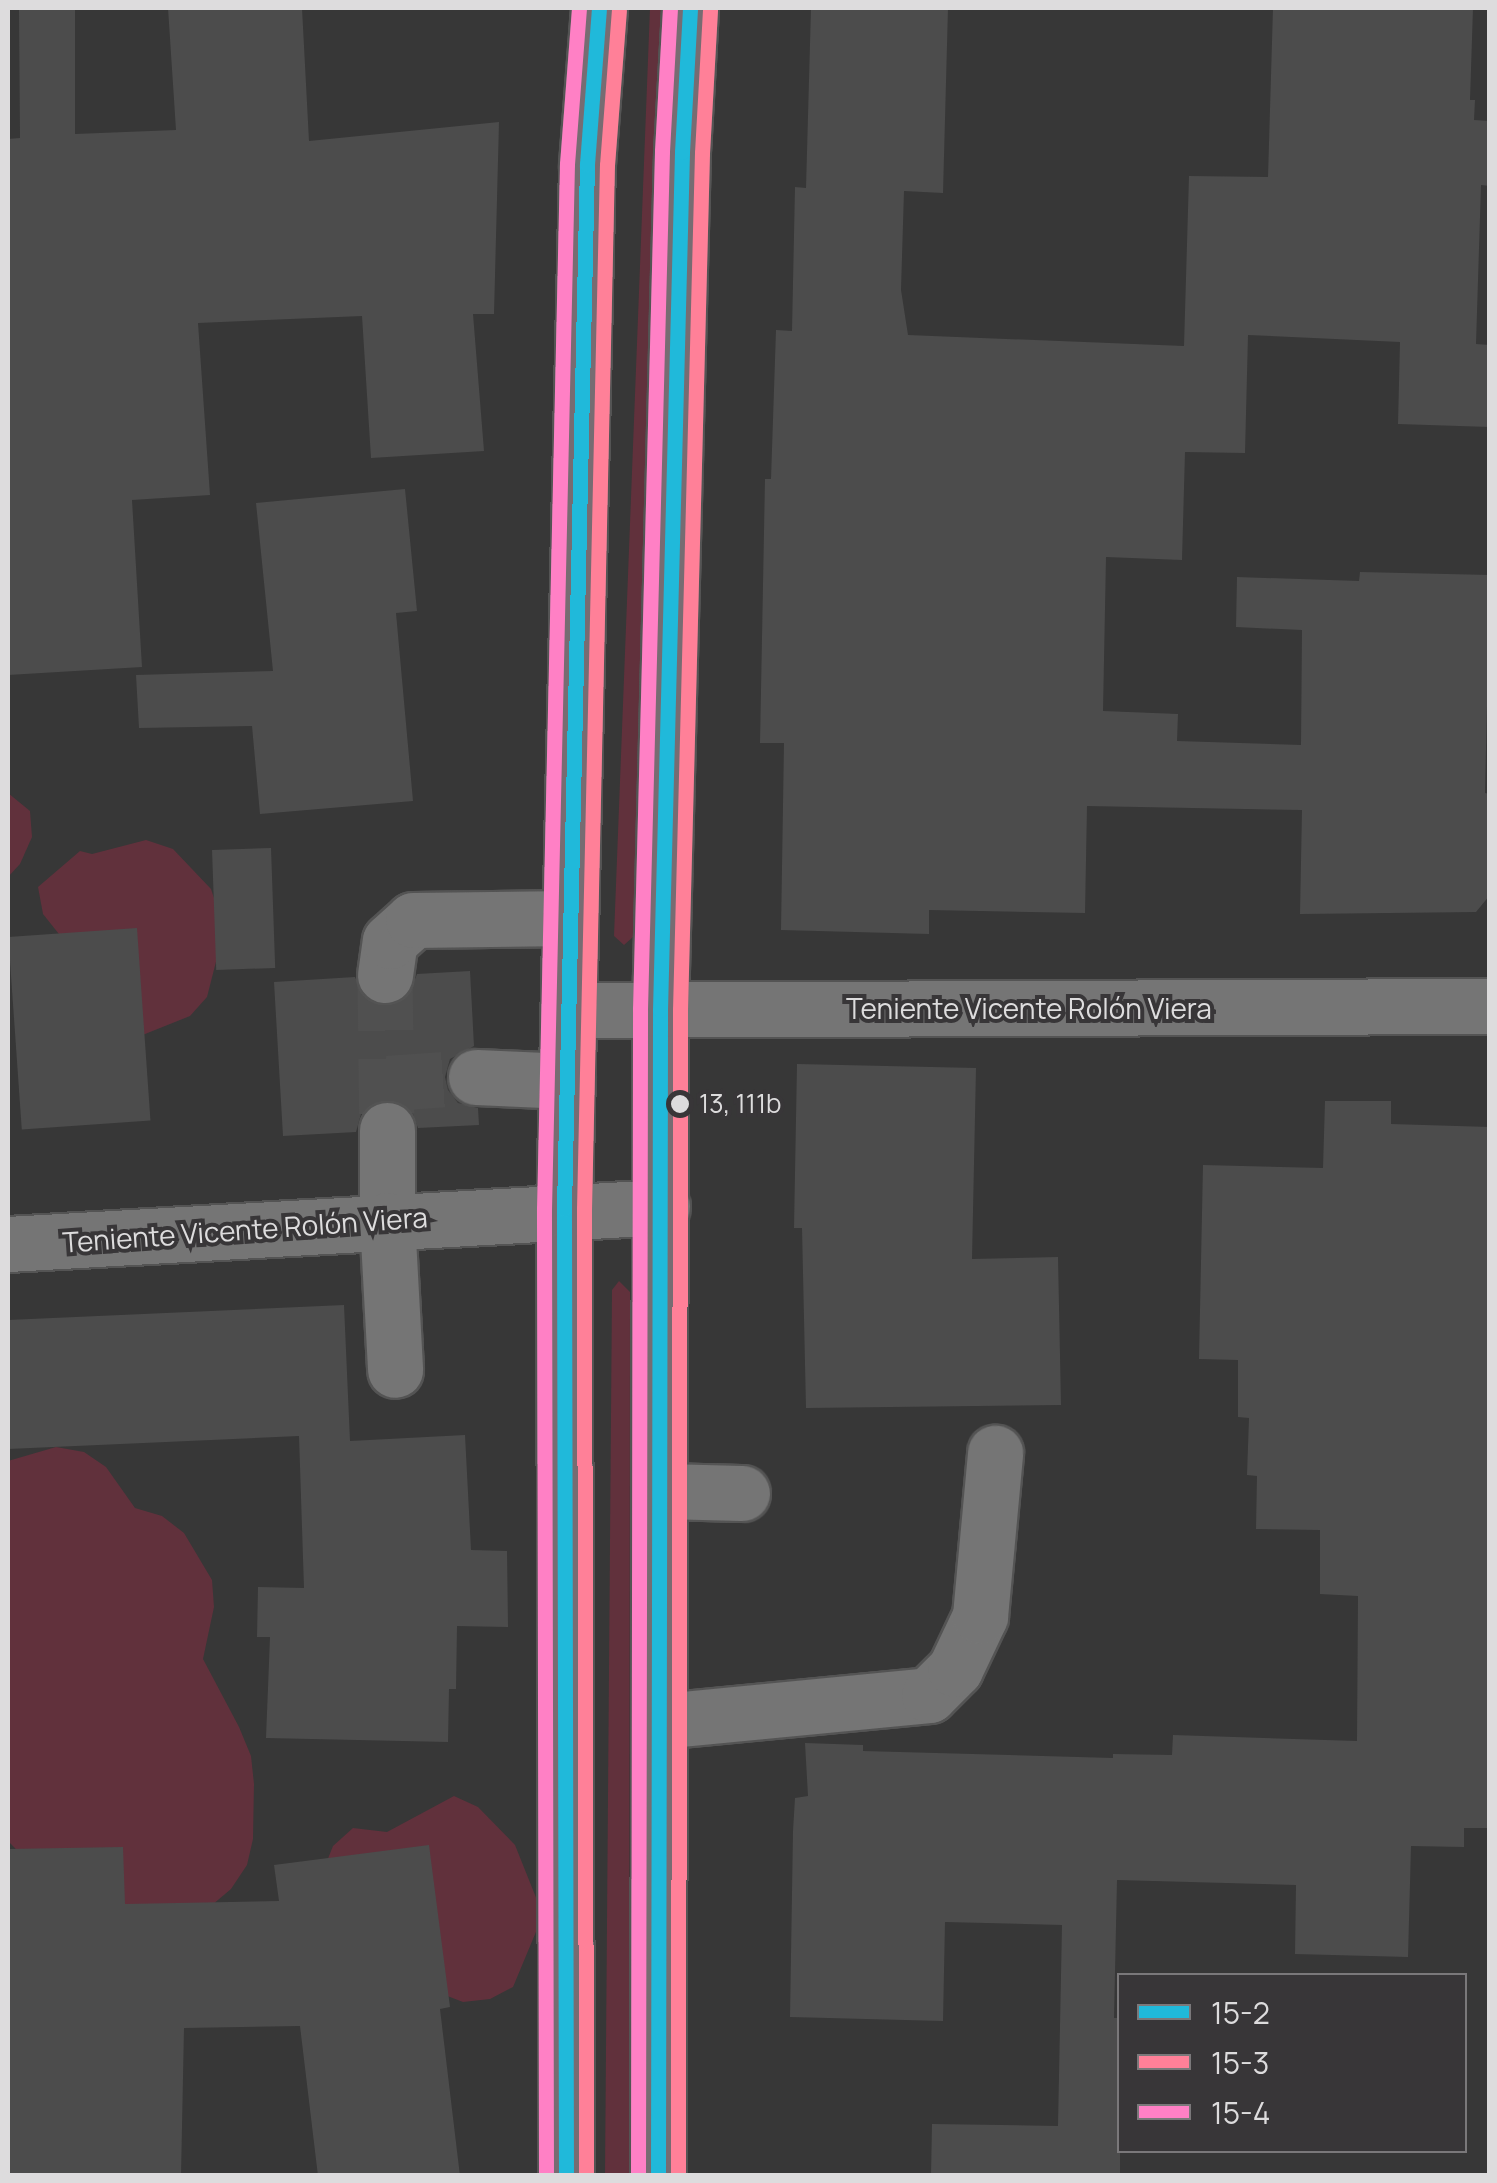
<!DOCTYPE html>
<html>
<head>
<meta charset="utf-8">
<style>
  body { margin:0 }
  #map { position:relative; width:1497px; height:2183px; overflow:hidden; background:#373737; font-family:Manrope,sans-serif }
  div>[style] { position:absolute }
  .green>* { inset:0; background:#61313c }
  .building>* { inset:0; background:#4c4c4c; transform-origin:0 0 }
  .minor-tunnel>* { height:55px; margin-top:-27.5px; transform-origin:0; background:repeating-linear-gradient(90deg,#505050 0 55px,transparent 0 83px) }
  .roads { filter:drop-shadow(2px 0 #545454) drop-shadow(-2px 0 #545454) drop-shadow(0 2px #545454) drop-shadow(0 -2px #545454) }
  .minor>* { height:55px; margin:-27.5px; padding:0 27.5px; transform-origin:27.5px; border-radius:27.5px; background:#757575 }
  .highway>* { height:55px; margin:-27.5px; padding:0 27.5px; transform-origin:27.5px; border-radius:27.5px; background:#776c72 }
  .bus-1>* { height:15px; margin:-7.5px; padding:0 7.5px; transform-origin:7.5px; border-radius:7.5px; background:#20b9da }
  .bus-2>* { height:15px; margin:-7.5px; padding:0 7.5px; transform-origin:7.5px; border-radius:7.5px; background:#ff8098 }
  .bus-3>* { height:15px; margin:-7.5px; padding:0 7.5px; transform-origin:7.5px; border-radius:7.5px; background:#ff80c5 }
  .dots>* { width:28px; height:28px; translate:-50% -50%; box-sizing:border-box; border:5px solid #383638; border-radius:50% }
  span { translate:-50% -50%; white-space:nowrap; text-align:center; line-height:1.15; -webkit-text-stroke:8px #383638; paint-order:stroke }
  .bus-label { font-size:26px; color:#dddcdd }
  .left { translate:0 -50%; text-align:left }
  .street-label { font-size:28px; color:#dddcdd }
  .frame { position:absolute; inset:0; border:10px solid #dddcdd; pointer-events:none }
  .legend { position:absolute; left:1117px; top:1973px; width:350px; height:180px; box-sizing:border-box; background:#383638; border:2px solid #7a787a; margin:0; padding:12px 18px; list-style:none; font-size:30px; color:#dddcdd }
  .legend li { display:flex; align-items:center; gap:20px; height:50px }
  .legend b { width:50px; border:2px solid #7a787a }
</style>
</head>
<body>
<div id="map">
  <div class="green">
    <i style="clip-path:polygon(650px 8px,671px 8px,633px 937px,624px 945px,614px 936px)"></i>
    <i style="clip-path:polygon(8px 793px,30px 811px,32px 837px,20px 864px,8px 877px)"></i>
    <i style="clip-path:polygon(146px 840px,173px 849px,211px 889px,220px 916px,221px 942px,207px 997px,190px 1016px,140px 1036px,43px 914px,38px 887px,80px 851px,92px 854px)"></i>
    <i style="clip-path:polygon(619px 1281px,630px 1292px,629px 2175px,605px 2176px,612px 1290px)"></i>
    <i style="clip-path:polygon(56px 1447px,84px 1452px,106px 1467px,135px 1508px,162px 1516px,184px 1533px,212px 1580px,214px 1607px,203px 1659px,239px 1727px,251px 1756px,254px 1784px,253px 1839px,247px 1865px,231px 1889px,212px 1905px,157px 1917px,52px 1886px,8px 1841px,8px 1461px)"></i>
    <i style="clip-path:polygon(454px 1796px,478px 1807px,515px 1845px,543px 1915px,513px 1987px,490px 1999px,463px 2002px,437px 1992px,323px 1871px,333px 1846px,353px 1828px,387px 1832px)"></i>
  </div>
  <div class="building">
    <i style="clip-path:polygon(19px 8px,75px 8px,75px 134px,176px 130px,168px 8px,302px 8px,309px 141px,499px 122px,494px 314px,473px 314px,484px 451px,371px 458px,362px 316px,198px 323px,210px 495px,132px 500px,142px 667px,8px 675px,8px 139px,20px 138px)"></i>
    <i style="clip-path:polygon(811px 8px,948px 8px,943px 193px,904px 191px,901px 290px,908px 335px,1184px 346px,1189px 176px,1268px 177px,1273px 8px,1473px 8px,1470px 100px,1475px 100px,1474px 120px,1490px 121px,1490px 186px,1481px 185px,1476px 344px,1490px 345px,1490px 427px,1398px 424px,1400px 342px,1248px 335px,1245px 453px,1185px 452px,1182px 560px,1106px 557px,1103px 711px,1178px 714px,1177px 741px,1301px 745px,1302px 630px,1236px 627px,1237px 577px,1359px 581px,1360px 572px,1490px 575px,1485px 793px,1490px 794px,1490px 895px,1476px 912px,1300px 914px,1302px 810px,1087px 806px,1085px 913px,929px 910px,929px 934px,781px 930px,784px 743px,760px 743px,765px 479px,771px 479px,776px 330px,792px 331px,795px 187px,806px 188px)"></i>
    <i style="clip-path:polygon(405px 489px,417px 611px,396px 613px,413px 801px,260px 814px,252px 726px,139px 728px,136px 675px,273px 671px,256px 503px)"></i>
    <i style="left:271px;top:848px;width:120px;height:59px;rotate:88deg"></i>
    <i style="left:137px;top:928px;width:193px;height:129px;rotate:86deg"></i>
    <i style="clip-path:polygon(470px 971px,474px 1046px,450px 1059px,445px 1077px,448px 1090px,458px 1103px,478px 1108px,479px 1125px,418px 1128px,413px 1114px,403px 1104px,386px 1099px,372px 1103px,361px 1114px,356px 1132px,283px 1136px,274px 982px,355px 977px,365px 999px,381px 1006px,396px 1004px,409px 995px,417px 974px)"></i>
    <i style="clip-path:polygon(797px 1064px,976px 1068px,972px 1259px,1058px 1257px,1061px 1405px,806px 1408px,802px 1228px,794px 1228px)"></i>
    <i style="clip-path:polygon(1325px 1101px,1391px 1101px,1391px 1124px,1490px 1127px,1490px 1828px,1464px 1828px,1464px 1847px,1411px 1846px,1408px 1957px,1295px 1954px,1296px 1885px,1117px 1880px,1114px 2018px,1120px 2018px,1120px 2176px,931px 2176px,932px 2124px,1058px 2126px,1062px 1925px,945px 1922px,943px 2021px,790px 2017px,793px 1831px,795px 1798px,808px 1796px,805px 1743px,863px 1745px,863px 1751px,1113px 1758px,1113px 1754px,1172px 1755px,1173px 1735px,1357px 1741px,1358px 1596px,1320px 1594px,1320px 1530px,1256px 1529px,1257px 1476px,1247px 1475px,1249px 1418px,1238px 1417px,1238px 1360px,1199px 1359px,1203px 1165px,1323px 1168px)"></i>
    <i style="clip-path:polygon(344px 1305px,350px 1441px,465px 1435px,471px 1550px,507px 1551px,508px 1627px,457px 1626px,456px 1689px,449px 1689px,448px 1742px,266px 1738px,270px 1637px,257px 1637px,258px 1587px,304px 1588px,299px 1436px,8px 1449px,8px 1320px)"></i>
    <i style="clip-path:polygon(429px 1845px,450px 2007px,440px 2009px,460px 2176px,318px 2176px,300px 2026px,184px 2028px,181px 2176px,8px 2176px,8px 1849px,123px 1847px,125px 1904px,279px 1901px,274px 1865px)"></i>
  </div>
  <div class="minor-tunnel">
    <i style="left:385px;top:975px;width:155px;rotate:89.3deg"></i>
    <i style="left:388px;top:1083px;width:88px;rotate:-3.9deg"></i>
  </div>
  <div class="roads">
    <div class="minor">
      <i style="left:385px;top:975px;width:34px;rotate:-82deg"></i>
      <i style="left:390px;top:941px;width:31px;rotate:-42deg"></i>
      <i style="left:413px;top:920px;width:157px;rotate:-0.7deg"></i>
      <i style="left:568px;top:1010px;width:922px;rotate:-0.25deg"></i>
      <i style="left:476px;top:1077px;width:91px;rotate:2.5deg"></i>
      <i style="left:387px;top:1130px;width:90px;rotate:90deg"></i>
      <i style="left:387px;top:1220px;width:150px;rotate:86.9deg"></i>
      <i style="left:8px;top:1244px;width:655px;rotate:-3.24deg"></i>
      <i style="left:663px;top:1491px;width:79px;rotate:1.5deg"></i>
      <i style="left:661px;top:1721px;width:269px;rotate:-5.5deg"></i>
      <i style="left:929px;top:1695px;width:37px;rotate:-45deg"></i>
      <i style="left:955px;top:1669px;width:59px;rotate:-64.7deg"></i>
      <i style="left:980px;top:1616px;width:164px;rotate:-84.7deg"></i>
    </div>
    <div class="highway">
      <i style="left:566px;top:2176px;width:967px;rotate:-90.12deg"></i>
      <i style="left:564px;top:1209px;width:1045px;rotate:-88.74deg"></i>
      <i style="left:587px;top:164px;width:156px;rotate:-85.6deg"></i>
      <i style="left:658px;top:2176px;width:1166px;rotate:-89.9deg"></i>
      <i style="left:660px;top:1010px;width:858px;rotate:-88.53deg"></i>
      <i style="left:682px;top:152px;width:144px;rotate:-86.8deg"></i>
    </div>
  </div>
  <div class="bus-1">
    <i style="left:566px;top:2176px;width:967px;rotate:-90.12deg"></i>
    <i style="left:564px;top:1209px;width:1045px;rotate:-88.74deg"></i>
    <i style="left:587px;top:164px;width:156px;rotate:-85.6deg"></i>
    <i style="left:658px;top:2176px;width:1166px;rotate:-89.9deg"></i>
    <i style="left:660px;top:1010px;width:858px;rotate:-88.53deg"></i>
    <i style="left:682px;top:152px;width:144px;rotate:-86.8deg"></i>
  </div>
  <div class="bus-2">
    <i style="left:586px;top:2176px;width:967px;rotate:-90.12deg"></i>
    <i style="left:584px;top:1209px;width:1044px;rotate:-88.74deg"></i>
    <i style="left:607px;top:165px;width:155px;rotate:-85.6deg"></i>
    <i style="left:678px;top:2176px;width:1166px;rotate:-89.9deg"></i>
    <i style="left:680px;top:1010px;width:857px;rotate:-88.53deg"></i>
    <i style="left:702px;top:153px;width:144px;rotate:-86.8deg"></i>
  </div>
  <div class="bus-3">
    <i style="left:546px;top:2176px;width:967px;rotate:-90.12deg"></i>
    <i style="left:544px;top:1209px;width:1045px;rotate:-88.74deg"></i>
    <i style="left:567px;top:164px;width:156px;rotate:-85.6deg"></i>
    <i style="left:638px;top:2176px;width:1167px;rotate:-89.9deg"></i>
    <i style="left:640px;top:1009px;width:858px;rotate:-88.53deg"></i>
    <i style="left:662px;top:151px;width:143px;rotate:-86.8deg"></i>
  </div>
  <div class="dots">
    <i style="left:680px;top:1104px;background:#dddcdd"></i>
  </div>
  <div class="bus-label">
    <span class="left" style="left:699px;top:1104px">13, 111b</span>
  </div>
  <div class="street-label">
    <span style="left:1029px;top:1008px">Teniente Vicente Rolón Viera</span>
    <span style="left:245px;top:1229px;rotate:-4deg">Teniente Vicente Rolón Viera</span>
  </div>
  <div class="frame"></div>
  <ul class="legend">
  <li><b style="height:12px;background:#20b9da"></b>15-2</li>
  <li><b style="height:12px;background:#ff8098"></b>15-3</li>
  <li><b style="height:12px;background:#ff80c5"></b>15-4</li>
  </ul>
</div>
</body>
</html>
